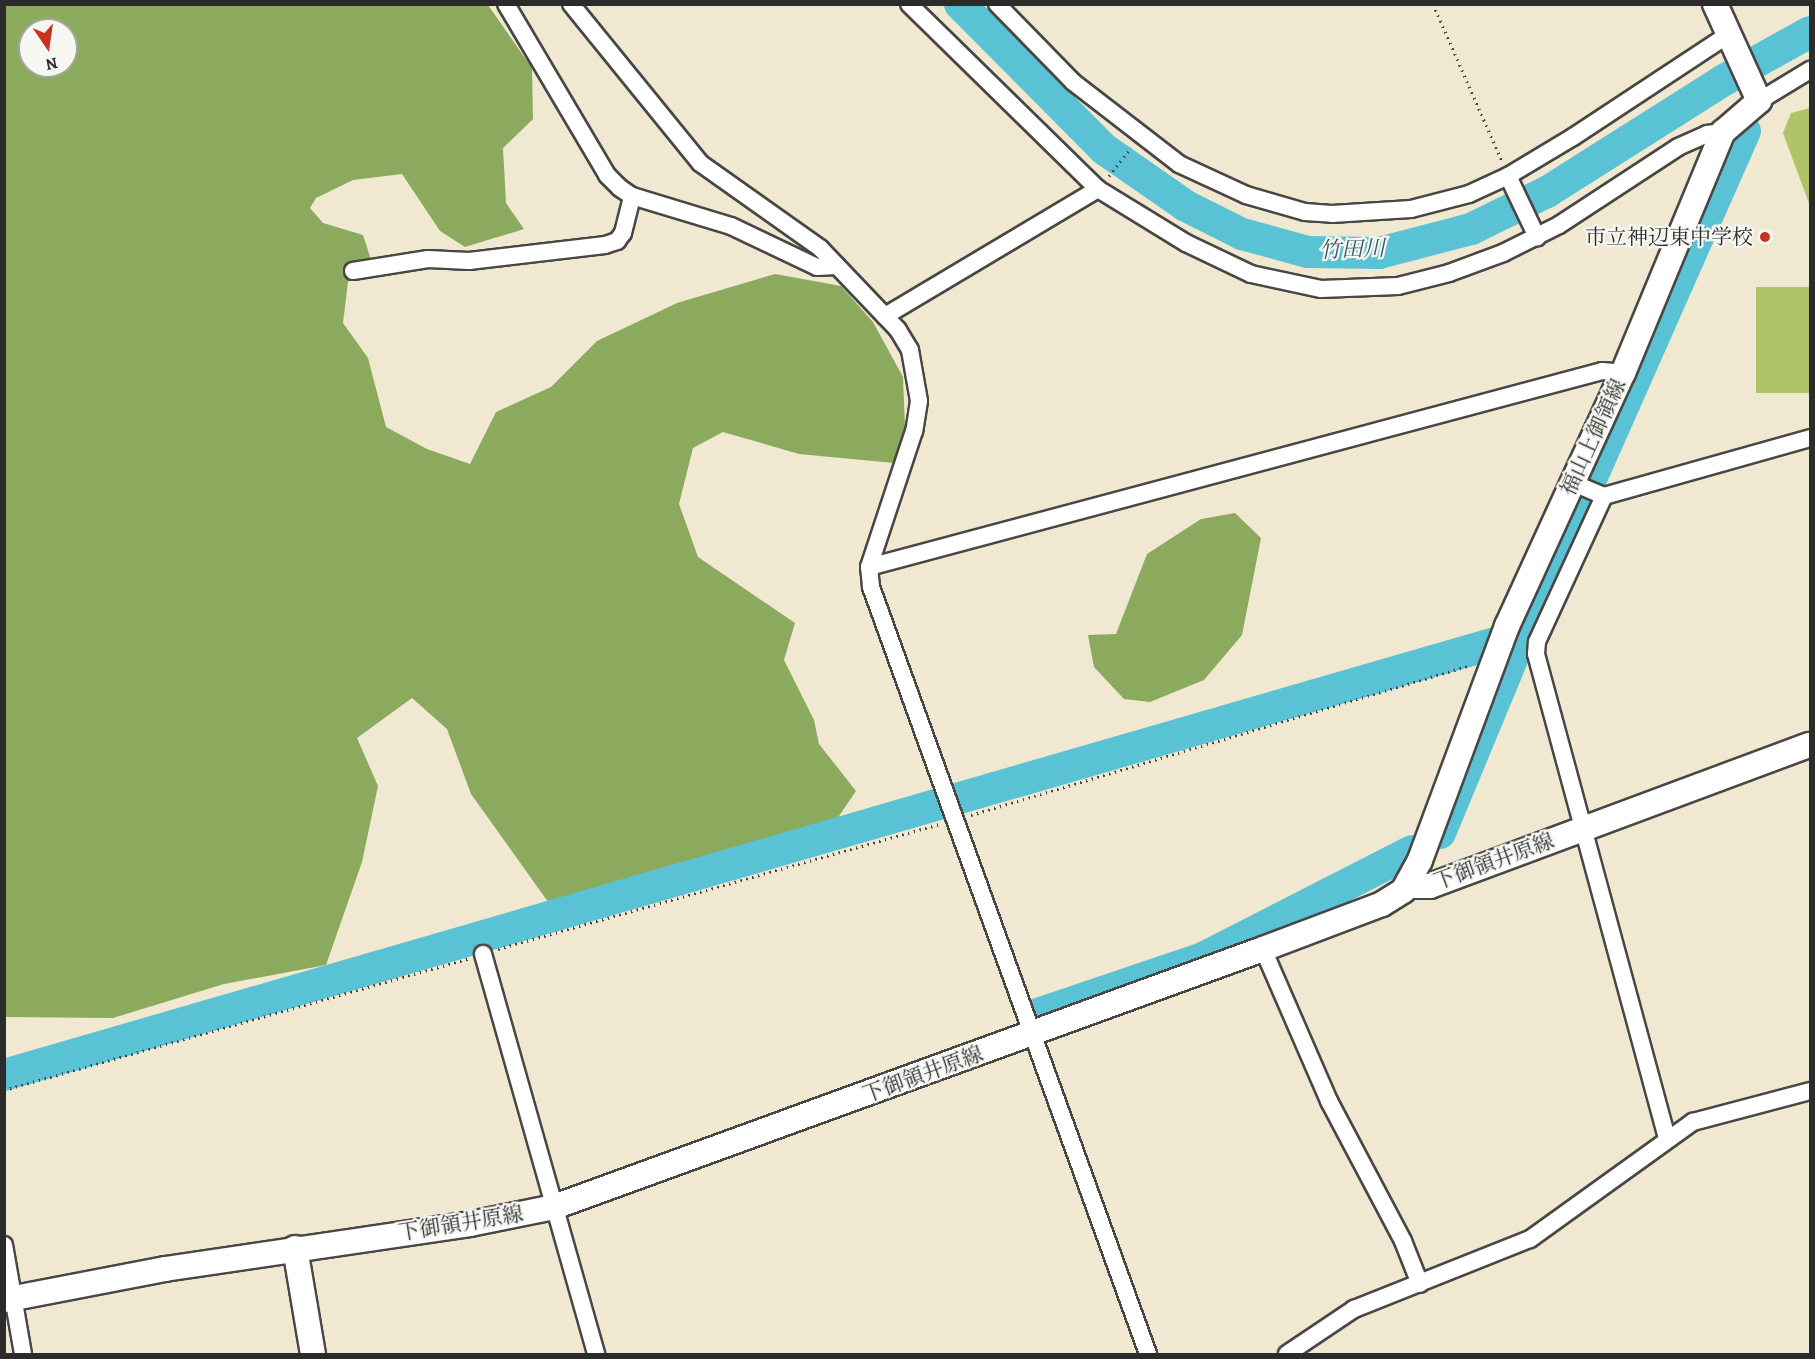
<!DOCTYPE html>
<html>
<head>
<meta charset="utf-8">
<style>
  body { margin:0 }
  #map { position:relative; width:1815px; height:1359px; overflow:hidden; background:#f0e8d1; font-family:Alegreya,"Noto Serif JP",serif }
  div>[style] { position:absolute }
  .green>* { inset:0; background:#afc469; transform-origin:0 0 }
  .forest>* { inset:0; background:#8baa5d }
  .river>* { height:32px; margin:-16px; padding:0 16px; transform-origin:16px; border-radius:16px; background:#59c2d5 }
  .path>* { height:3px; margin-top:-1.5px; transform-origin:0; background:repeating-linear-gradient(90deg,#494744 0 1.5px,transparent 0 6px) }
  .roads { filter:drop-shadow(2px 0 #494744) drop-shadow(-2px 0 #494744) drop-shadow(0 2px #494744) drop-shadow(0 -2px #494744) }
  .minor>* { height:16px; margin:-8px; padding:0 8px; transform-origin:8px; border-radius:8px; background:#fff }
  .secondary>* { height:24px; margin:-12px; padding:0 12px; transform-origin:12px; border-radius:12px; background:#fff }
  .dots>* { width:16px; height:16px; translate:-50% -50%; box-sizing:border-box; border:3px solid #f6f6f2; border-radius:50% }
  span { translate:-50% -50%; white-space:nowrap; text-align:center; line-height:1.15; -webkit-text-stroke:4.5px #f6f6f2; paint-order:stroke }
  .poi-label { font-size:21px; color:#2b2b2b }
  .right { translate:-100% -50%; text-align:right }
  .street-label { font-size:21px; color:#2b2b2b }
  .water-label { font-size:22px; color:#39585e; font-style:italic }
  .frame { position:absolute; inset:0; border:6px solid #2b2b2b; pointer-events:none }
  .north { position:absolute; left:18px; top:18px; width:60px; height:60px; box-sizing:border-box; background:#f6f6f2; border:2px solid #a5a5a2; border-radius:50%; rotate:167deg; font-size:16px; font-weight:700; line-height:24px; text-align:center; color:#2b2b2b }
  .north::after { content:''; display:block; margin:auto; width:21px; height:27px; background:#c8321e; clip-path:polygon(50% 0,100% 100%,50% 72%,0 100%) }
</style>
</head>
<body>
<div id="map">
  <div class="green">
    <i style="clip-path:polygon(1810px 108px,1810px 206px,1783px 133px,1791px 113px)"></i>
    <i style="left:1810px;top:287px;width:106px;height:54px;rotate:90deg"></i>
  </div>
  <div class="forest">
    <i style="clip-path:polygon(evenodd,5px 5px,488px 5px,532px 68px,533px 119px,503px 148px,506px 203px,524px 229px,465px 247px,440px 231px,402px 174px,353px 180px,316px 198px,310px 208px,323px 223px,363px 235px,373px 266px,348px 282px,343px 323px,368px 358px,386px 427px,427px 449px,470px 464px,496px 412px,551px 387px,597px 341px,677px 303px,775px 274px,841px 286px,873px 322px,903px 377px,905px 427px,894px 463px,799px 454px,723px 432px,693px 448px,679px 504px,698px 557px,795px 623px,784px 660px,814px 720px,819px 744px,856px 791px,833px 825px,551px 906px,471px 794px,447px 729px,412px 698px,357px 738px,378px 786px,362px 862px,326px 965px,224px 984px,113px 1018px,5px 1017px,5px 5px,30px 30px,66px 30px,66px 66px,30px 66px,30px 30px)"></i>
    <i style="clip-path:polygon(1235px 513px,1261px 538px,1242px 635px,1204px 680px,1150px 702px,1124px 699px,1094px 667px,1088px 635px,1116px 634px,1147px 554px,1201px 519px)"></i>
  </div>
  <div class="river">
    <i style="left:960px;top:4px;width:204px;rotate:45.2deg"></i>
    <i style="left:1104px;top:149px;width:100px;rotate:34.8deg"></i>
    <i style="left:1186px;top:206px;width:63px;rotate:26.6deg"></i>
    <i style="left:1242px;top:234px;width:68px;rotate:15.3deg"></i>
    <i style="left:1308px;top:252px;width:71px;rotate:0.8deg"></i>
    <i style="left:1379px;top:253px;width:95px;rotate:-14.6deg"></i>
    <i style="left:1471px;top:229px;width:85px;rotate:-26deg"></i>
    <i style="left:1547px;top:192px;width:209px;rotate:-32.3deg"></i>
    <i style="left:1724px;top:80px;width:98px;rotate:-29.2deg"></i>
    <i style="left:1440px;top:833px;width:214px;rotate:-67.5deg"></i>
    <i style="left:1522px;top:635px;width:551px;rotate:-66.13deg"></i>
    <i style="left:1038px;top:1014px;width:174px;rotate:-18.7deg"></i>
    <i style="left:1203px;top:958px;width:235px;rotate:-27.1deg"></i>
    <i style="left:4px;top:1075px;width:1580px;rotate:-16.16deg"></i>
  </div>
  <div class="path">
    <i style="left:1433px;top:4px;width:171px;rotate:66.3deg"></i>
    <i style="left:1109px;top:176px;width:36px;rotate:-52deg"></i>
    <i style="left:971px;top:815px;width:522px;rotate:-16.7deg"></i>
    <i style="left:498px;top:949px;width:458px;rotate:-15.8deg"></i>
    <i style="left:4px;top:1090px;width:483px;rotate:-15.8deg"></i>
  </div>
  <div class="roads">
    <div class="minor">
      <i style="left:506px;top:4px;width:199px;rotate:59.4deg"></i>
      <i style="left:607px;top:175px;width:18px;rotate:45deg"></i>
      <i style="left:620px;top:188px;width:14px;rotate:34deg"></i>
      <i style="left:632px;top:196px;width:103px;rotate:16.9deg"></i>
      <i style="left:731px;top:226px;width:95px;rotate:25.5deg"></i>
      <i style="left:817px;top:267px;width:20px;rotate:-3deg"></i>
      <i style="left:571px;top:4px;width:205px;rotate:50.9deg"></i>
      <i style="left:700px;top:163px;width:147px;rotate:35.3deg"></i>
      <i style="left:820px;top:248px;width:113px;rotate:46.4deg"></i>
      <i style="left:898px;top:330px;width:23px;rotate:59deg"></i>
      <i style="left:910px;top:350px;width:52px;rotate:80deg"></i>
      <i style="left:919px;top:401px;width:30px;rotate:99deg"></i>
      <i style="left:914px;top:431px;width:143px;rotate:108.3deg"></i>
      <i style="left:869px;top:567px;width:20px;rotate:84deg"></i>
      <i style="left:871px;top:587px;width:815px;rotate:70.14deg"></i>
      <i style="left:909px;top:4px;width:264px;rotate:44.4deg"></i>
      <i style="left:1098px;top:189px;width:103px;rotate:31.5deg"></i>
      <i style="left:1186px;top:243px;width:72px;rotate:25.5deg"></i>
      <i style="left:1251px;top:274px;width:72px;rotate:12.1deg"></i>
      <i style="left:1321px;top:289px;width:77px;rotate:-2.2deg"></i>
      <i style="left:1398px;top:286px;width:53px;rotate:-14.3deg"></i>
      <i style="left:1449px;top:273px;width:58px;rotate:-20.3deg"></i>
      <i style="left:1503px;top:253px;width:63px;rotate:-26.6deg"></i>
      <i style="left:1559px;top:225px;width:142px;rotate:-33.2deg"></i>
      <i style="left:1678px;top:147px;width:32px;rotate:-24deg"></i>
      <i style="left:1707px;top:134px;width:16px;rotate:-7deg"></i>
      <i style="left:997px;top:4px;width:109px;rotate:45.7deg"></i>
      <i style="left:1073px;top:82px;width:134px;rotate:37.7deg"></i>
      <i style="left:1179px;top:164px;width:74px;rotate:24.8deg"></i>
      <i style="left:1246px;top:195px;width:61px;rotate:16.1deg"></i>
      <i style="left:1305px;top:212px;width:27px;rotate:4deg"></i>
      <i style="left:1332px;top:214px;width:79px;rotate:-3.6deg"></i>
      <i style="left:1411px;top:209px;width:60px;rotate:-14.5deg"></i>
      <i style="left:1469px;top:194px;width:43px;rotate:-24.8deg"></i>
      <i style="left:1508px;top:176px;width:76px;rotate:-31deg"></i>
      <i style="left:1573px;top:137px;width:183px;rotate:-33.4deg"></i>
      <i style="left:1759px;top:101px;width:60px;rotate:-31.3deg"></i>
      <i style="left:1508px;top:176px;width:68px;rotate:64.6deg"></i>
      <i style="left:353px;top:271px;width:76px;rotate:-9.1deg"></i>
      <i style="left:428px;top:259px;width:41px;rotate:2.8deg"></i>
      <i style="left:469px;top:261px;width:137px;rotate:-6.7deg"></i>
      <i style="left:605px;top:245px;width:13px;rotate:-18deg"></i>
      <i style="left:617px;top:241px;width:10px;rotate:-53deg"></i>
      <i style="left:623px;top:233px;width:38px;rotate:-76deg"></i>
      <i style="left:885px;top:316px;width:248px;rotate:-30.8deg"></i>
      <i style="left:1571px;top:482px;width:36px;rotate:23deg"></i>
      <i style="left:1604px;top:496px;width:214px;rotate:-15.7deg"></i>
      <i style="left:1604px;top:496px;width:161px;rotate:114.7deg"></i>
      <i style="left:1537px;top:642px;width:12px;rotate:95deg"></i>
      <i style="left:1536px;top:654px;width:501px;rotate:74.86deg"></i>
      <i style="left:869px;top:567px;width:759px;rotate:-14.97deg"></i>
      <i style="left:1602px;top:371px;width:21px;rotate:5deg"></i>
      <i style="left:1263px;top:949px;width:166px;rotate:66.5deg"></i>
      <i style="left:1329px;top:1101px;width:158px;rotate:62.1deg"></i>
      <i style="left:1403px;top:1241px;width:46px;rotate:68.4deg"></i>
      <i style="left:483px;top:954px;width:416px;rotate:74.2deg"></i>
      <i style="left:4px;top:1245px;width:111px;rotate:80.1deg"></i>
      <i style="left:1287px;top:1354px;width:81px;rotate:-33.9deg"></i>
      <i style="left:1354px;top:1309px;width:189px;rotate:-21.7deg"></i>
      <i style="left:1530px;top:1239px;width:201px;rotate:-35.7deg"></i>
      <i style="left:1693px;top:1122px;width:121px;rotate:-14.8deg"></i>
    </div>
    <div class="secondary">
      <i style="left:1408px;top:886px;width:22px"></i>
      <i style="left:1430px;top:886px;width:405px;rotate:-20.4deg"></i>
      <i style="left:295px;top:1248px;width:108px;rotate:80.4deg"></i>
      <i style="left:4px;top:1300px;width:164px;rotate:-10.9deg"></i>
      <i style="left:165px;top:1269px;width:308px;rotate:-8.4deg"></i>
      <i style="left:470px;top:1224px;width:86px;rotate:-11.4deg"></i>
      <i style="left:554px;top:1207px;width:754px;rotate:-20deg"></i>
      <i style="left:1263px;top:949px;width:127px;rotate:-20.7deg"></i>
      <i style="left:1382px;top:904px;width:25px;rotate:-32deg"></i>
      <i style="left:1403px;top:891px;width:35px;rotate:-61deg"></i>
      <i style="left:1420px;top:860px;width:250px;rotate:-69.6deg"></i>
      <i style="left:1507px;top:626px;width:278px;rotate:-65.4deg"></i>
      <i style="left:1623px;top:373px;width:261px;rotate:-67.5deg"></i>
      <i style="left:1723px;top:132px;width:48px;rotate:-40.7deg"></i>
      <i style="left:1759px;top:101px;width:107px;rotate:-114.4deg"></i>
    </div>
  </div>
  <div class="dots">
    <i style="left:1765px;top:237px;background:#c8321e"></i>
  </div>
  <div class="poi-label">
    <span class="right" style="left:1753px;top:237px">市立神辺東中学校</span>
  </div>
  <div class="street-label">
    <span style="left:1593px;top:437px;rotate:-65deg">福山上御領線</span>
    <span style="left:1494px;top:861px;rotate:-20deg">下御領井原線</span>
    <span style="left:923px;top:1074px;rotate:-20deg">下御領井原線</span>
    <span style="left:461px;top:1223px;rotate:-9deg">下御領井原線</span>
  </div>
  <div class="water-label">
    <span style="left:1352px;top:250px;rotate:-2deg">竹田川</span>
  </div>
  <div class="frame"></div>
  <div class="north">N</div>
</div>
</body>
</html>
